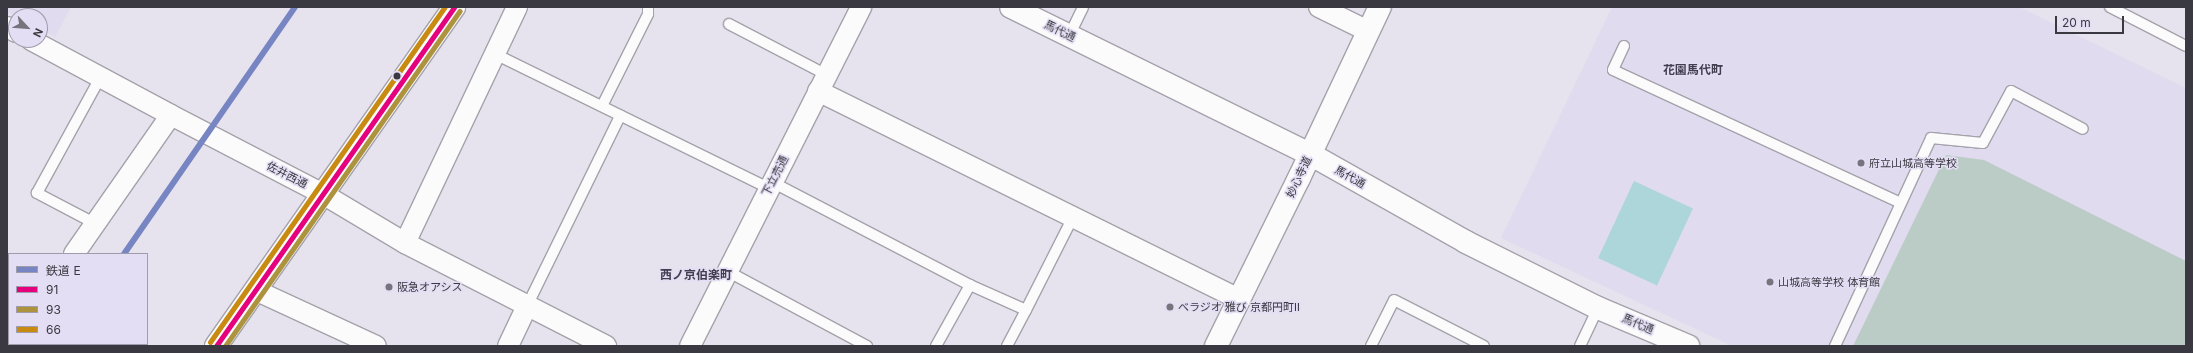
<!DOCTYPE html>
<html>
<head>
<meta charset="utf-8">
<style>
  body { margin:0 }
  #map { position:relative; width:2193px; height:353px; overflow:hidden; background:#e6e3ee; font-family:Inter,"Noto Sans JP",sans-serif }
  div>[style] { position:absolute }
  .built>* { inset:0; background:#e0dbef }
  .green>* { inset:0; background:#bbccc6 }
  .water>* { inset:0; background:#acd6da; transform-origin:0 0 }
  .roads { filter:drop-shadow(1px 0 #a4a2aa) drop-shadow(-1px 0 #a4a2aa) drop-shadow(0 1px #a4a2aa) drop-shadow(0 -1px #a4a2aa) }
  .lane>* { height:10px; margin:-5px; padding:0 5px; transform-origin:5px; border-radius:5px; background:#fbfbfc }
  .street>* { height:20px; margin:-10px; padding:0 10px; transform-origin:10px; border-radius:10px; background:#fbfbfc }
  .secondary>* { height:22px; margin:-11px; padding:0 11px; transform-origin:11px; border-radius:11px; background:#fbfbfc }
  .primary>* { height:22px; margin:-11px; padding:0 11px; transform-origin:11px; border-radius:11px; background:#fbfbfc }
  .bus-1>* { height:5px; margin:-2.5px; padding:0 2.5px; transform-origin:2.5px; border-radius:2.5px; background:#e5007d }
  .bus-2>* { height:5px; margin:-2.5px; padding:0 2.5px; transform-origin:2.5px; border-radius:2.5px; background:#ae933f }
  .bus-3>* { height:5px; margin:-2.5px; padding:0 2.5px; transform-origin:2.5px; border-radius:2.5px; background:#c88a10 }
  .rail-1>* { height:6px; margin:-3px; padding:0 3px; transform-origin:3px; border-radius:3px; background:#7785c2 }
  .dots>* { width:11px; height:11px; translate:-50% -50%; box-sizing:border-box; border:2px solid #e3def3; border-radius:50% }
  span { translate:-50% -50%; white-space:nowrap; text-align:center; line-height:1.15; -webkit-text-stroke:3px #e3def3; paint-order:stroke }
  .street-label { font-size:11px; color:#3a3840 }
  .poi-label { font-size:11px; color:#3a3840 }
  .left { translate:0 -50%; text-align:left }
  .neighbourhood-label { font-size:12px; color:#423e4f; font-weight:700 }
  .frame { position:absolute; inset:0; border:8px solid #3a3840; pointer-events:none }
  .legend { position:absolute; left:8px; top:253px; width:140px; height:92px; box-sizing:border-box; background:#e3def3; border:1px solid #9f9cab; margin:0; padding:5px 7px; list-style:none; font-size:12px; color:#3a3840 }
  .legend li { display:flex; align-items:center; gap:8px; height:20px }
  .legend b { width:20px; border:1px solid #9f9cab }
  .north { position:absolute; left:8px; top:8px; width:40px; height:40px; box-sizing:border-box; background:#e3def3; border:1px solid #9f9cab; border-radius:50%; rotate:116deg; font-size:11px; font-weight:700; line-height:16px; text-align:center; color:#3a3840 }
  .north::after { content:''; display:block; margin:auto; width:14px; height:18px; background:#76747d; clip-path:polygon(50% 0,100% 100%,50% 72%,0 100%) }
  .scale { position:absolute; left:2055px; top:16px; width:69px; height:18px; box-sizing:border-box; border:2px solid #3a3840; border-top:0; padding-left:5px; font-size:12px; line-height:14px; white-space:nowrap; color:#3a3840; -webkit-text-stroke:3px #e3def3; paint-order:stroke }
</style>
</head>
<body>
<div id="map">
  <div class="built">
    <i style="clip-path:polygon(7px 7px,71px 7px,55px 37px,40px 29px,40px 16px,16px 17px,7px 12px)"></i>
    <i style="clip-path:polygon(1612px 7px,2019px 7px,2186px 88px,2186px 346px,1732px 346px,1501px 238px)"></i>
  </div>
  <div class="green">
    <i style="clip-path:polygon(1946px 155px,1984px 160px,2186px 261px,2186px 346px,1853px 346px)"></i>
  </div>
  <div class="water">
    <i style="left:1634px;top:181px;width:65px;height:85px;rotate:25deg"></i>
  </div>
  <div class="roads">
    <div class="lane">
      <i style="left:2110px;top:7px;width:85px;rotate:27.2deg"></i>
      <i style="left:729px;top:24px;width:110px;rotate:27.5deg"></i>
      <i style="left:1069px;top:36px;width:32px;rotate:-64deg"></i>
      <i style="left:1624px;top:46px;width:26px;rotate:115deg"></i>
      <i style="left:1613px;top:70px;width:317px;rotate:24.8deg"></i>
      <i style="left:495px;top:54px;width:305px;rotate:26.1deg"></i>
      <i style="left:602px;top:106px;width:103px;rotate:-63.4deg"></i>
      <i style="left:648px;top:14px;width:7px;rotate:-90deg"></i>
      <i style="left:772px;top:182px;width:223px;rotate:27.5deg"></i>
      <i style="left:970px;top:285px;width:61px;rotate:24.1deg"></i>
      <i style="left:1026px;top:310px;width:102px;rotate:-63.2deg"></i>
      <i style="left:96px;top:224px;width:67px;rotate:-152.3deg"></i>
      <i style="left:37px;top:193px;width:131px;rotate:-61.3deg"></i>
      <i style="left:727px;top:271px;width:159px;rotate:28.2deg"></i>
      <i style="left:527px;top:306px;width:212px;rotate:-63.9deg"></i>
      <i style="left:936px;top:346px;width:70px;rotate:-60.9deg"></i>
      <i style="left:1007px;top:346px;width:41px;rotate:-62.2deg"></i>
      <i style="left:1371px;top:346px;width:51px;rotate:-63.4deg"></i>
      <i style="left:1394px;top:300px;width:101px;rotate:27.1deg"></i>
      <i style="left:1580px;top:346px;width:42px;rotate:-64.7deg"></i>
      <i style="left:1835px;top:346px;width:229px;rotate:-65.2deg"></i>
      <i style="left:1931px;top:138px;width:52px;rotate:5.5deg"></i>
      <i style="left:1983px;top:143px;width:59px;rotate:-61.7deg"></i>
      <i style="left:2011px;top:91px;width:81px;rotate:27.8deg"></i>
    </div>
    <div class="street">
      <i style="left:1319px;top:7px;width:55px;rotate:26.1deg"></i>
      <i style="left:7px;top:27px;width:10px;rotate:29deg"></i>
      <i style="left:31px;top:40px;width:159px;rotate:28.2deg"></i>
      <i style="left:171px;top:115px;width:171px;rotate:27.5deg"></i>
      <i style="left:323px;top:194px;width:96px;rotate:30.9deg"></i>
      <i style="left:405px;top:243px;width:226px;rotate:27.1deg"></i>
      <i style="left:818px;top:91px;width:471px;rotate:26.3deg"></i>
      <i style="left:405px;top:243px;width:261px;rotate:-64.6deg"></i>
      <i style="left:74px;top:254px;width:169px;rotate:-55.1deg"></i>
      <i style="left:255px;top:290px;width:133px;rotate:24.8deg"></i>
      <i style="left:7px;top:311px;width:2px;rotate:27deg"></i>
      <i style="left:7px;top:344px;width:4px;rotate:-56deg"></i>
      <i style="left:508px;top:346px;width:44px;rotate:-64.6deg"></i>
      <i style="left:690px;top:346px;width:380px;rotate:-63.2deg"></i>
    </div>
    <div class="secondary">
      <i style="left:1011px;top:7px;width:333px;rotate:26.2deg"></i>
      <i style="left:1310px;top:154px;width:179px;rotate:29.4deg"></i>
      <i style="left:1466px;top:242px;width:148px;rotate:26.6deg"></i>
      <i style="left:1598px;top:308px;width:98px;rotate:22.9deg"></i>
      <i style="left:1216px;top:346px;width:187px;rotate:-63.7deg"></i>
      <i style="left:1299px;top:178px;width:189px;rotate:-64.7deg"></i>
    </div>
    <div class="primary">
      <i style="left:216px;top:346px;width:414px;rotate:-54.9deg"></i>
    </div>
  </div>
  <div class="bus-1">
    <i style="left:216px;top:346px;width:414px;rotate:-54.9deg"></i>
  </div>
  <div class="bus-2">
    <i style="left:225px;top:346px;width:409px;rotate:-55deg"></i>
  </div>
  <div class="bus-3">
    <i style="left:210px;top:342px;width:409px;rotate:-55deg"></i>
  </div>
  <div class="rail-1">
    <i style="left:124px;top:254px;width:300px;rotate:-55.3deg"></i>
  </div>
  <div class="dots">
    <i style="left:397px;top:76px;background:#3a3840"></i>
    <i style="left:1861px;top:163px;background:#76747d"></i>
    <i style="left:1770px;top:282px;background:#76747d"></i>
    <i style="left:389px;top:287px;background:#76747d"></i>
    <i style="left:1170px;top:307px;background:#76747d"></i>
  </div>
  <div class="street-label">
    <span style="left:1060px;top:31px;rotate:26deg">馬代通</span>
    <span style="left:287px;top:175px;rotate:27deg">佐井西通</span>
    <span style="left:775px;top:176px;rotate:-63deg">下立売通</span>
    <span style="left:1299px;top:177px;rotate:-65deg">妙心寺道</span>
    <span style="left:1350px;top:177px;rotate:29deg">馬代通</span>
    <span style="left:1638px;top:324px;rotate:23deg">馬代通</span>
  </div>
  <div class="poi-label">
    <span class="left" style="left:1869px;top:163px">府立山城高等学校</span>
    <span class="left" style="left:1778px;top:282px">山城高等学校 体育館</span>
    <span class="left" style="left:397px;top:287px">阪急オアシス</span>
    <span class="left" style="left:1178px;top:307px">べラジオ 雅び 京都円町Ⅱ</span>
  </div>
  <div class="neighbourhood-label">
    <span style="left:1693px;top:70px">花園馬代町</span>
    <span style="left:696px;top:275px">西ノ京伯楽町</span>
  </div>
  <div class="frame"></div>
  <ul class="legend">
  <li><b style="height:5px;background:#7785c2"></b>鉄道 E</li>
  <li><b style="height:5px;background:#e5007d"></b>91</li>
  <li><b style="height:5px;background:#ae933f"></b>93</li>
  <li><b style="height:5px;background:#c88a10"></b>66</li>
  </ul>
  <div class="north">N</div>
  <div class="scale">20 m</div>
</div>
</body>
</html>
